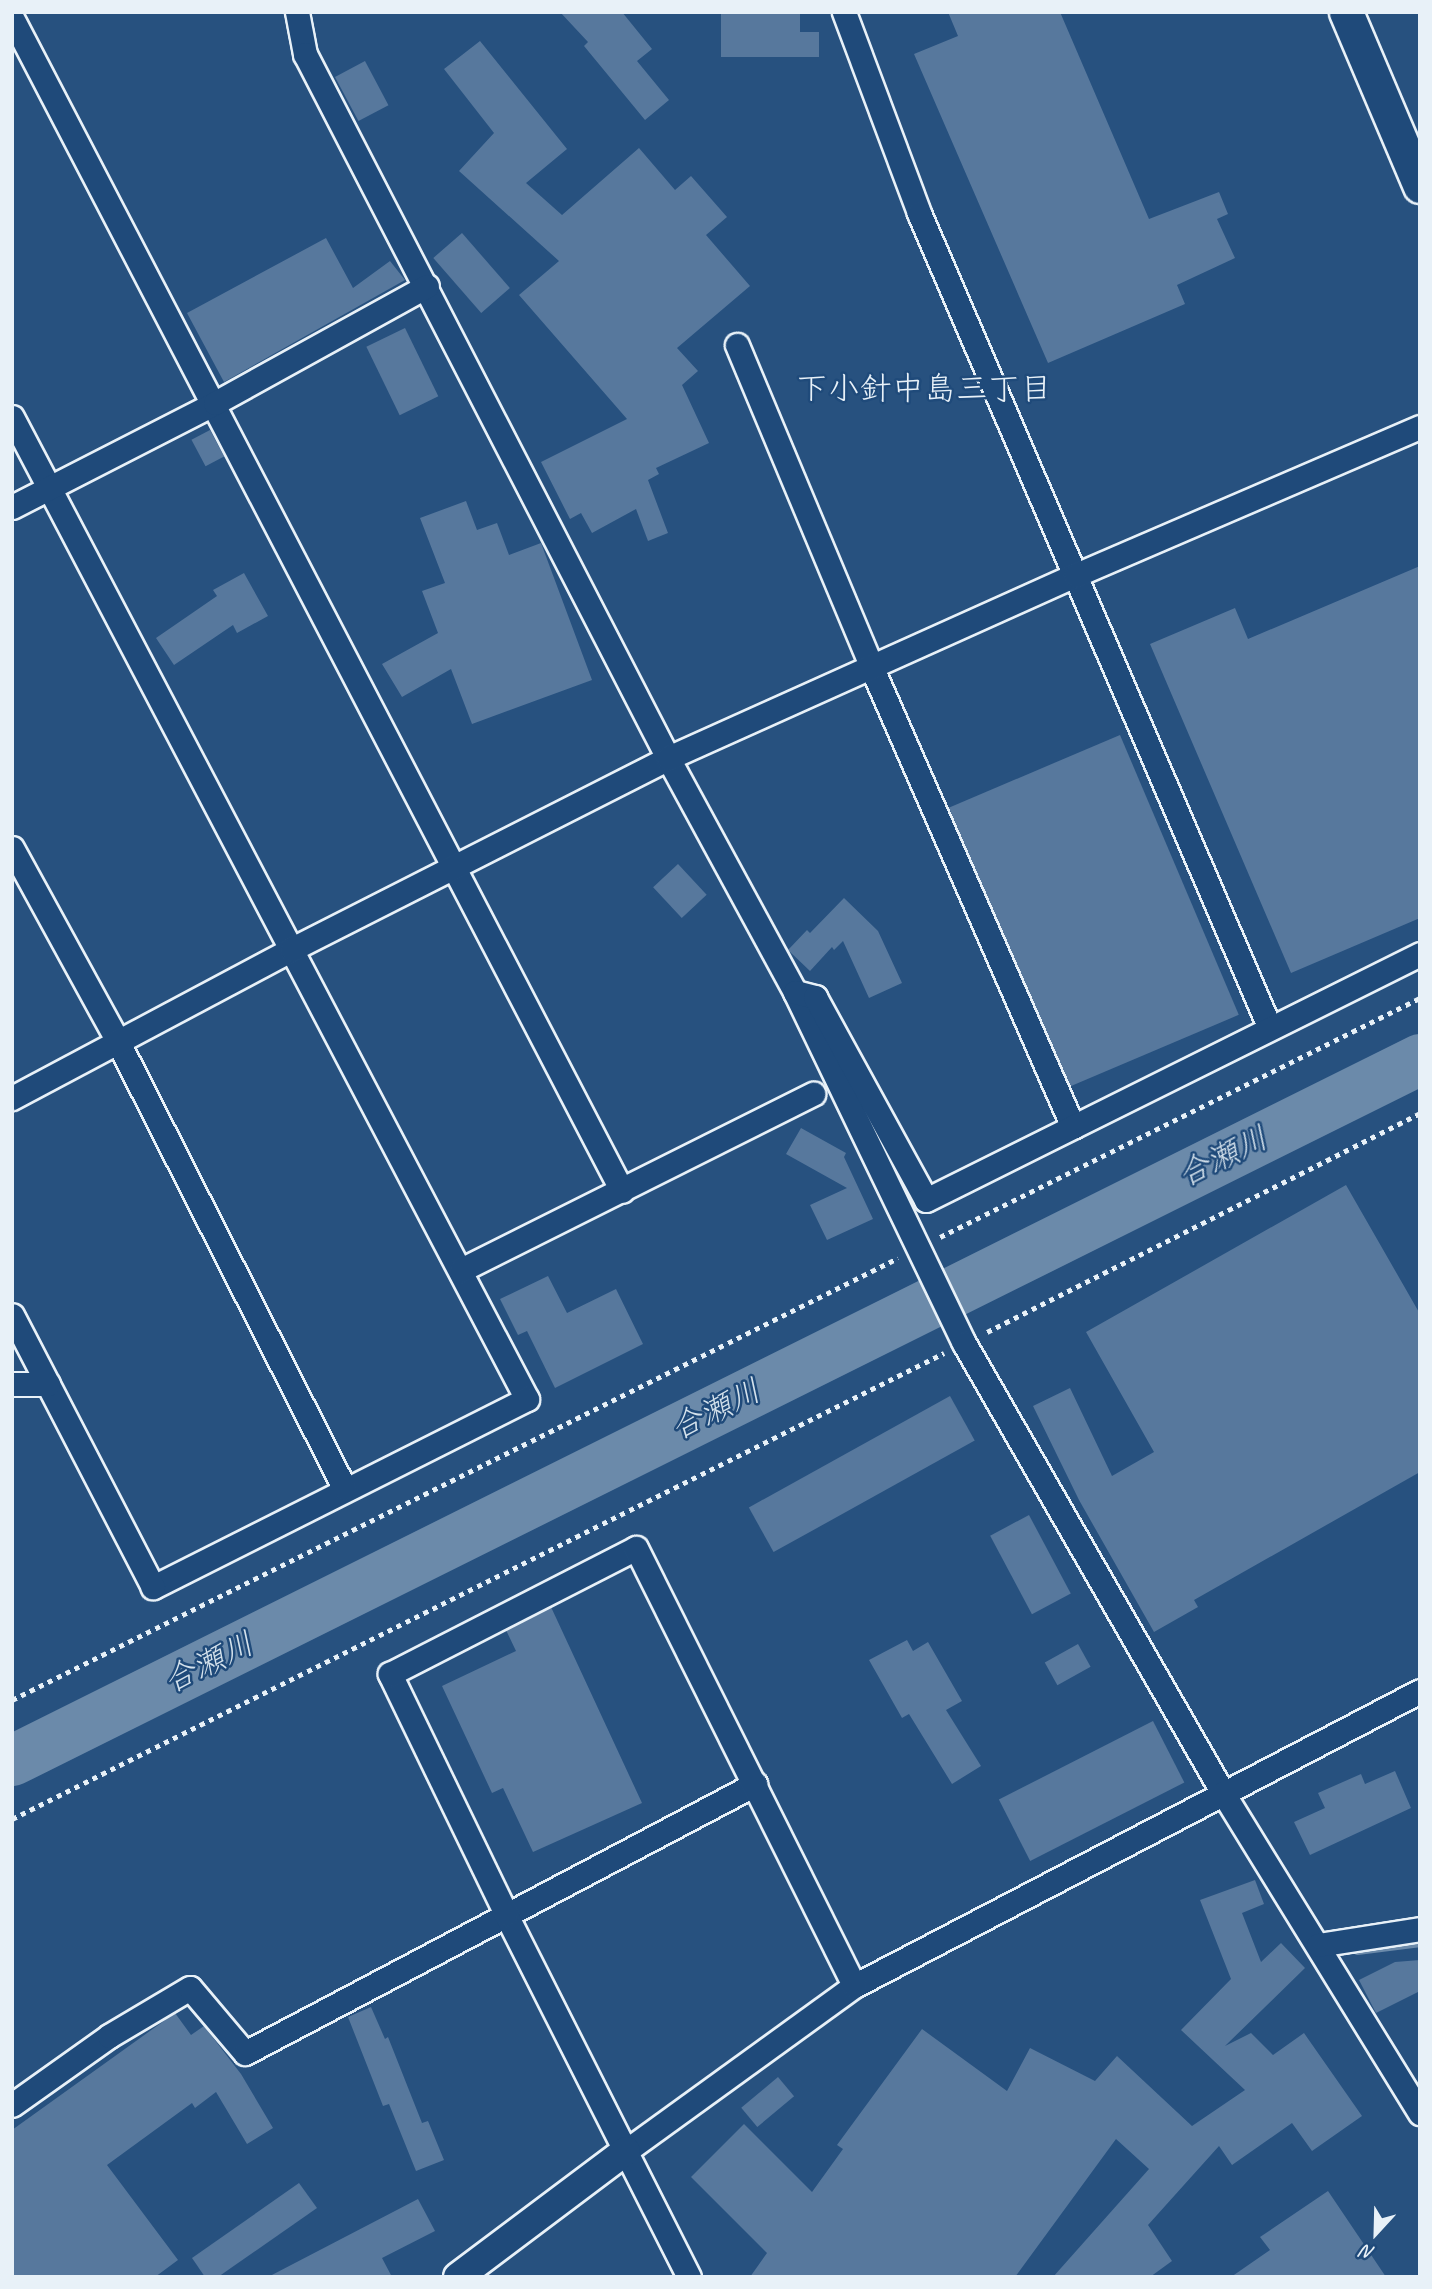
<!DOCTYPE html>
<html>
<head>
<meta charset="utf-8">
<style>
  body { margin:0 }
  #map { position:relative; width:1432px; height:2289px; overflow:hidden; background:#27517f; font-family:Caveat,"Klee One",sans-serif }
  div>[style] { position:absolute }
  .stream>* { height:9px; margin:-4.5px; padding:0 4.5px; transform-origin:4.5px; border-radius:4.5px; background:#6b8aaa }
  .river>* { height:51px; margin:-25.5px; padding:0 25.5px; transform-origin:25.5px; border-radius:25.5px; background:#6b8aaa }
  .building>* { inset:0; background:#57789d; transform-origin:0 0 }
  .path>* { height:4.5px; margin-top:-2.25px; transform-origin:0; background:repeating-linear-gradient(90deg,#e8f1f8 0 5px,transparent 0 10px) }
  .roads { filter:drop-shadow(2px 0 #e8f1f8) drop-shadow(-2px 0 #e8f1f8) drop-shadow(0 2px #e8f1f8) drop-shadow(0 -2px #e8f1f8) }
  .minor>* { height:23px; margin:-11.5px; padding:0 11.5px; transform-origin:11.5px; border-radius:11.5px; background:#1f4a7a }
  .tertiary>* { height:28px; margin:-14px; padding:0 14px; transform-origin:14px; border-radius:14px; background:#1f4a7a }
  .secondary>* { height:33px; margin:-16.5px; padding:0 16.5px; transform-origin:16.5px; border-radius:16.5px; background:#1f4a7a }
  span { translate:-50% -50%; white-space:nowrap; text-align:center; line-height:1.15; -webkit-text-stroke:5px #1f4a7a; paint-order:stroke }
  .neighbourhood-label { font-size:32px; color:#e8f1f8 }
  .water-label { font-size:32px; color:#d5e2ec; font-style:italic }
  .frame { position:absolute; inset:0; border:14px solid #e8f1f8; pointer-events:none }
  .north { position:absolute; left:1341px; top:2198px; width:70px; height:70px; -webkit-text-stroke:5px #1f4a7a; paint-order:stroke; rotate:202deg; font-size:19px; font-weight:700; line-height:28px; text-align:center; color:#e8f1f8 }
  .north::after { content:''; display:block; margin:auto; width:24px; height:32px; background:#e8f1f8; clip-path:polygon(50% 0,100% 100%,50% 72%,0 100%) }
</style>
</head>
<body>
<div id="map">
  <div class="stream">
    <i style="left:1357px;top:1950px;width:64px;rotate:-7.2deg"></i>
  </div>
  <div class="river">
    <i style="left:12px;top:1760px;width:1573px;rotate:-26.47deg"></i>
  </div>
  <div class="building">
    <i style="clip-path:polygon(560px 12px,622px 12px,652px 49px,637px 61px,669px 100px,645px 120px,584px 46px,588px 42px)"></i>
    <i style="clip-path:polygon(721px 12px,800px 12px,800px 32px,819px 32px,819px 57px,721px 57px)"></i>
    <i style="clip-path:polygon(948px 12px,1060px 12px,1149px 219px,1219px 192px,1228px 214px,1217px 219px,1235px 258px,1177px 285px,1185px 304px,1048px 363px,914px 54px,958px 36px)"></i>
    <i style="clip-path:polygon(480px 41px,567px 149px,526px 183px,562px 215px,639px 148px,675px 190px,691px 176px,727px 217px,706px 235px,750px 286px,677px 348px,698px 371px,682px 385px,709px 443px,656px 468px,659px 474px,648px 480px,668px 533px,648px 541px,636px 509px,592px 533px,581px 513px,570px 519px,541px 462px,627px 419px,519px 295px,559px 261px,459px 171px,494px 133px,444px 69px)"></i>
    <i style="left:365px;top:61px;width:50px;height:34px;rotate:62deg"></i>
    <i style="left:462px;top:233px;width:73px;height:38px;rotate:49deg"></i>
    <i style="clip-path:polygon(326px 238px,353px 288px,390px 261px,405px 280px,224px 382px,187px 313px)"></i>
    <i style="left:405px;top:328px;width:76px;height:43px;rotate:64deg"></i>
    <i style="left:210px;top:430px;width:30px;height:21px;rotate:62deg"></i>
    <i style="clip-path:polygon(466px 501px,477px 530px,497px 523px,509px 555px,541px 543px,592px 680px,472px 724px,451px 669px,402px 697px,382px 664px,438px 633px,422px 591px,445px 583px,420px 518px)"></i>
    <i style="clip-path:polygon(1420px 566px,1420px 918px,1291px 973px,1150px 644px,1235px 608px,1248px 639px)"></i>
    <i style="clip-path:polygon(244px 573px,268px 616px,237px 633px,233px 625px,174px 665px,156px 638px,217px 596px,213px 590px)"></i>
    <i style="left:1120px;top:735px;width:304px;height:186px;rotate:67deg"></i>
    <i style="left:678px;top:864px;width:42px;height:34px;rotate:47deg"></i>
    <i style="clip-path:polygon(844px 898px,878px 931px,902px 983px,869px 998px,843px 941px,834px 950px,832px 947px,810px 971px,788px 950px,807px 930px,810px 933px)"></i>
    <i style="clip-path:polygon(801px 1128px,846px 1153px,844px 1157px,873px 1219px,827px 1240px,810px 1205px,847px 1188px,786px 1154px)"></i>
    <i style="clip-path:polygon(1346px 1185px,1420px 1314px,1420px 1472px,1194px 1600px,1198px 1607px,1154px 1632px,1079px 1500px,1033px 1406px,1070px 1388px,1112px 1476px,1154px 1452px,1086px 1332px)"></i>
    <i style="clip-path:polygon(548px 1276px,567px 1313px,616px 1289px,643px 1344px,555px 1388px,527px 1331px,518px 1335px,500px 1299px)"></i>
    <i style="left:950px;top:1396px;width:51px;height:230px;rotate:61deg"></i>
    <i style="left:1029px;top:1515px;width:89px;height:44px;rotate:62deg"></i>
    <i style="clip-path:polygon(551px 1607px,642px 1803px,533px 1852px,503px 1788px,492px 1793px,442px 1686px,516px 1651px,506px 1630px)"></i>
    <i style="clip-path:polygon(907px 1640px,913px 1651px,928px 1642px,962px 1701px,946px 1710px,981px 1766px,952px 1784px,909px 1714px,902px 1718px,869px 1660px)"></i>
    <i style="left:1078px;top:1644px;width:26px;height:38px;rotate:61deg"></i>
    <i style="left:1153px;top:1721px;width:69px;height:173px;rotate:63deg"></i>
    <i style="clip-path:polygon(1395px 1771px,1411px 1808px,1310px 1855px,1294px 1822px,1325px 1808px,1318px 1793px,1361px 1774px,1365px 1784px)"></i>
    <i style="clip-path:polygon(1255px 1880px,1264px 1904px,1242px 1913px,1261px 1962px,1281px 1943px,1305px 1968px,1225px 2046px,1251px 2033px,1273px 2055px,1304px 2033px,1362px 2116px,1312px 2151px,1292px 2123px,1232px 2165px,1219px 2146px,1148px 2225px,1172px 2261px,1150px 2277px,1053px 2277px,1149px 2169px,1116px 2139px,1015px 2277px,750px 2277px,767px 2253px,691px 2177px,744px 2124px,812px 2192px,843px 2149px,837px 2145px,922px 2029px,1007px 2091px,1030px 2048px,1095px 2081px,1117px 2056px,1192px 2126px,1245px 2090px,1181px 2030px,1231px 1979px,1200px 1900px)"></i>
    <i style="clip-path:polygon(1420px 1960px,1420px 1991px,1376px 2013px,1359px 1980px,1395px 1962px)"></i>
    <i style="clip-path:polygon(371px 2007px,385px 2039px,388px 2037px,422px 2123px,428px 2121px,444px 2160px,416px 2171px,389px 2104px,383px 2106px,348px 2017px)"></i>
    <i style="clip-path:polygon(175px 2013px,191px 2035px,204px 2026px,241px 2074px,273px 2128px,247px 2144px,216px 2092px,195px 2108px,192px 2103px,107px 2165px,178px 2260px,155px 2277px,12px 2277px,12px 2130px)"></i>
    <i style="left:778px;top:2077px;width:25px;height:48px;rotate:50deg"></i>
    <i style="clip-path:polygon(299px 2183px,317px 2208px,218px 2277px,205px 2277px,192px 2258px)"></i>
    <i style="clip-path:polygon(1328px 2191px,1386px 2277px,1231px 2277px,1270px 2250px,1260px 2237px)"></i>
    <i style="clip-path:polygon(418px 2199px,435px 2231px,382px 2258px,392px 2277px,268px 2277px)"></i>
  </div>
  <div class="path">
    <i style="left:940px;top:1237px;width:536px;rotate:-26.47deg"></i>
    <i style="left:987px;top:1332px;width:485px;rotate:-26.8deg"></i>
    <i style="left:12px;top:1700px;width:990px;rotate:-26.51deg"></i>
    <i style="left:12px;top:1819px;width:1042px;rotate:-26.57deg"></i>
  </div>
  <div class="roads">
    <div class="minor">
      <i style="left:297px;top:12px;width:43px;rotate:79.2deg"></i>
      <i style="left:305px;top:54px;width:792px;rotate:62.72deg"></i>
      <i style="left:668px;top:758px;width:266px;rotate:61.5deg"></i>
      <i style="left:795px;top:992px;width:390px;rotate:64.3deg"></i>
      <i style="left:964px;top:1343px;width:519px;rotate:60.08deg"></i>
      <i style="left:1223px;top:1793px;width:376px;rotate:58.4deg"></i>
      <i style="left:844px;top:12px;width:215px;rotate:69.5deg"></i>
      <i style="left:919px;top:213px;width:885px;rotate:66.71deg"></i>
      <i style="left:12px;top:18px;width:1322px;rotate:62.52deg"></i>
      <i style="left:737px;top:345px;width:348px;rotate:67.3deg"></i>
      <i style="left:871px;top:666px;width:503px;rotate:66.34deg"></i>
      <i style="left:12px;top:417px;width:1109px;rotate:62.33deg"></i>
      <i style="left:527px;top:1399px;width:419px;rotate:153.3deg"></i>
      <i style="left:153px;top:1587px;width:306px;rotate:-117.4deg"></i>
      <i style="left:12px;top:507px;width:228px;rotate:-27.1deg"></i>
      <i style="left:215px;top:403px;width:242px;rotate:-28.9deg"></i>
      <i style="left:12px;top:848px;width:221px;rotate:61.3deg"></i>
      <i style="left:118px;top:1042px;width:500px;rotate:63.1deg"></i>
      <i style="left:795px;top:992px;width:21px;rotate:14deg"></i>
      <i style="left:815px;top:997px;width:231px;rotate:61.3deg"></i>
      <i style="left:926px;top:1200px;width:552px;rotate:-26.47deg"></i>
      <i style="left:12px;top:1098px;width:317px;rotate:-28deg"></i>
      <i style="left:292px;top:949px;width:422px;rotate:-26.9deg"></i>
      <i style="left:668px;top:758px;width:447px;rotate:-24.2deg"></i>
      <i style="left:1076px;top:575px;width:374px;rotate:-23.3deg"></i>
      <i style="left:461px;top:1270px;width:394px;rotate:-26.6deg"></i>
      <i style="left:12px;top:1384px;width:36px"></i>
      <i style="left:1318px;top:1945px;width:103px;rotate:-8.9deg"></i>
      <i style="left:12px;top:2105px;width:119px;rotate:-35.4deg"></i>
      <i style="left:109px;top:2036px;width:94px;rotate:-30.7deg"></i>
      <i style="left:190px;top:1988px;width:85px;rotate:49.8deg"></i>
      <i style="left:245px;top:2053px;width:577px;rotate:-27.81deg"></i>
      <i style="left:626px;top:2151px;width:281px;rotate:-35.9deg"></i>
      <i style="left:854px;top:1986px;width:638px;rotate:-27.53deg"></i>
      <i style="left:689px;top:2277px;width:407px;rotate:-116.8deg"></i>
      <i style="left:506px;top:1914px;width:267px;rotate:-115.8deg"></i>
      <i style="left:390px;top:1674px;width:276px;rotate:-27.1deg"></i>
      <i style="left:636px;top:1548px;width:489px;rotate:63.5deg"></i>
    </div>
    <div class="tertiary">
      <i style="left:458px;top:2277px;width:210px;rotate:-36.9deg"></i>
    </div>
    <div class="secondary">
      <i style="left:1346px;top:12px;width:189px;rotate:67deg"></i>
    </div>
  </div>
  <div class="neighbourhood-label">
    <span style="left:924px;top:389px">下小針中島三丁目</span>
  </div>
  <div class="water-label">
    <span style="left:1223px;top:1157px;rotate:-26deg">合瀬川</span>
    <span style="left:716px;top:1410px;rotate:-26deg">合瀬川</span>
    <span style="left:209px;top:1663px;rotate:-26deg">合瀬川</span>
  </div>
  <div class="frame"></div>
  <div class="north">N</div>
</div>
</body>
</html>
